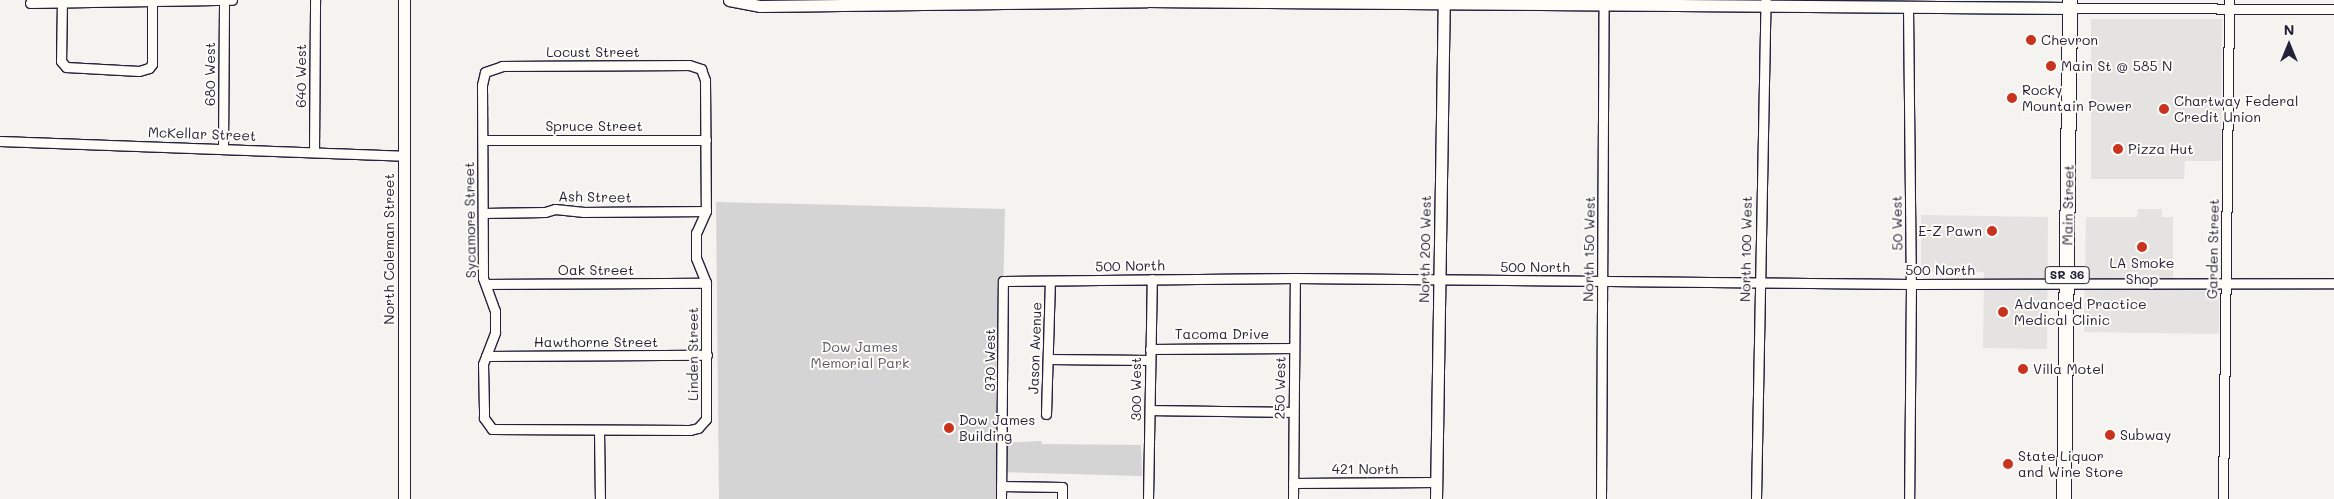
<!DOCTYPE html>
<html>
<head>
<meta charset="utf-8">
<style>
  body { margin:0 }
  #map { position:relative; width:2334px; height:499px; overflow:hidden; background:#f4f3ef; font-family:Mali,sans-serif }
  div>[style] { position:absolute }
  .built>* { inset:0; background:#e4e3e2 }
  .green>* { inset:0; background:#d5d4d5 }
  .roads { filter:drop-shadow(1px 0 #22223b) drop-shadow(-1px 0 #22223b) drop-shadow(0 1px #22223b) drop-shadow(0 -1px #22223b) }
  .minor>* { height:9px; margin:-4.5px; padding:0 4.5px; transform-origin:4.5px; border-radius:4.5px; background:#fdfcf7 }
  .tertiary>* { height:11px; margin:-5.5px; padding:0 5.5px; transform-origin:5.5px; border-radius:5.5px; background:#fdfcf7 }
  .trunk>* { height:14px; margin:-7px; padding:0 7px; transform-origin:7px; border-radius:7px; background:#fdfcf7 }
  .dots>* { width:14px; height:14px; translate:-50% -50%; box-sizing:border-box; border:2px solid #fdfcf7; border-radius:50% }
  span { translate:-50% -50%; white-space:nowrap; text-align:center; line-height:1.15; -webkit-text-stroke:4px #fdfcf7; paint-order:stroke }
  .shield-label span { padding:1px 4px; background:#fdfcf7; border:1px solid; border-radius:4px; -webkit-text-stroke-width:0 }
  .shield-label { font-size:12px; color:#22223b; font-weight:700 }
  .poi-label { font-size:14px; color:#22223b }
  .left { translate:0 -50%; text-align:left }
  .right { translate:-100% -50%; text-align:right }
  .street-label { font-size:14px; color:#22223b }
  .park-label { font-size:14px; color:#585769 }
  .north { position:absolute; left:2264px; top:20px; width:50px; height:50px; -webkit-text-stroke:4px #fdfcf7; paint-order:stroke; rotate:0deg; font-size:14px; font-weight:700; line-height:20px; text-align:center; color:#22223b }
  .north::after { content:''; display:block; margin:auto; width:18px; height:22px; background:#22223b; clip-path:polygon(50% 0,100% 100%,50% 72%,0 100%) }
</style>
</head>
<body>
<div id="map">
  <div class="built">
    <i style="clip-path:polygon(2091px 19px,2222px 19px,2221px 161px,2185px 161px,2184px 179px,2091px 179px)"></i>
    <i style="clip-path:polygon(2138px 209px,2162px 209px,2162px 217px,2173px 217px,2173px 290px,2219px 291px,2219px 334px,2084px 332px,2086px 217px,2137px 217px)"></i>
    <i style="clip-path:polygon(1921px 215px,2048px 217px,2047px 349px,1983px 348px,1984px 272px,1921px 272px)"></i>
  </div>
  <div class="green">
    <i style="clip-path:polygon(716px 202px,1005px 209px,1000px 443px,1041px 441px,1042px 444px,1141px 445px,1142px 476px,999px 472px,999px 499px,719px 499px)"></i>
  </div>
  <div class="roads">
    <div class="minor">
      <i style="left:62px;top:0;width:61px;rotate:90.9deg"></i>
      <i style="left:61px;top:61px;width:8px;rotate:50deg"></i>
      <i style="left:66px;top:67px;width:73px;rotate:3.1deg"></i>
      <i style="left:139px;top:71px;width:10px;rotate:-17deg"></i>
      <i style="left:149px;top:68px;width:5px;rotate:-53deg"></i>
      <i style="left:152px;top:64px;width:64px;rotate:-90deg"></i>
      <i style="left:30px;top:3px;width:202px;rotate:-0.9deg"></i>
      <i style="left:1908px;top:7px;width:277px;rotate:89.4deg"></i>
      <i style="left:1911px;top:284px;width:215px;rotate:90.5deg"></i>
      <i style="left:2070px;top:8px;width:264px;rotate:0.2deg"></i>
      <i style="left:689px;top:65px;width:13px;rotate:18deg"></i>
      <i style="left:701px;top:69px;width:12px;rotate:70deg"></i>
      <i style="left:705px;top:80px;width:131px;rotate:89.6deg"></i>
      <i style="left:706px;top:211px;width:24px;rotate:114deg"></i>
      <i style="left:696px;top:233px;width:25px;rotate:90deg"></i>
      <i style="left:696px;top:258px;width:27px;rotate:68deg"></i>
      <i style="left:706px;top:283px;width:136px;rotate:90deg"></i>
      <i style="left:706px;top:419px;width:12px;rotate:132deg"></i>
      <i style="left:698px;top:428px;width:8px;rotate:166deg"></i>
      <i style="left:690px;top:430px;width:198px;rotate:-179.7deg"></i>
      <i style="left:492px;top:429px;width:14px;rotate:-126deg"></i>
      <i style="left:484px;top:418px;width:7px;rotate:-90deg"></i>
      <i style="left:484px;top:411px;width:47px;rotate:-91.2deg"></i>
      <i style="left:483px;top:364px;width:34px;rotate:-69deg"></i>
      <i style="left:495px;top:332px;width:21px;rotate:-90deg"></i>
      <i style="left:495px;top:311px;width:35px;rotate:-110deg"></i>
      <i style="left:483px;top:278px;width:193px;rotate:-90.3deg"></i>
      <i style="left:482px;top:85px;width:13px;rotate:-77deg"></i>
      <i style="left:485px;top:72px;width:18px;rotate:-19deg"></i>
      <i style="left:502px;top:66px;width:187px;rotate:-0.3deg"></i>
      <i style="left:483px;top:140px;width:223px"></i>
      <i style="left:0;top:141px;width:404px;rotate:2.1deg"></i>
      <i style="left:223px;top:149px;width:149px;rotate:-89.6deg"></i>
      <i style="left:314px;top:152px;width:152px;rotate:-89.6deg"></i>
      <i style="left:483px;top:213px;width:62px;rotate:-0.9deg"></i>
      <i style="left:545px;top:212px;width:10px;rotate:-17deg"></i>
      <i style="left:555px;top:209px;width:29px;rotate:6deg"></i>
      <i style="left:584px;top:212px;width:122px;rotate:-0.5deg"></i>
      <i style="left:486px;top:284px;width:220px;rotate:-0.3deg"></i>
      <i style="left:1150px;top:349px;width:144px;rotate:-0.4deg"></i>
      <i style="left:486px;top:356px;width:221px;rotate:-0.3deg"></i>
      <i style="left:1048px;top:359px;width:102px;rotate:0.6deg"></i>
      <i style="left:1150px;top:410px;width:143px;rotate:0.8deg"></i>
      <i style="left:1046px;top:414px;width:132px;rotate:-88.3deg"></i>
      <i style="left:599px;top:430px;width:69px;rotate:89.2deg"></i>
      <i style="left:1293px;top:483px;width:143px;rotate:-0.4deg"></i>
      <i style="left:1001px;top:486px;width:61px;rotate:0.9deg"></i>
      <i style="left:1062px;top:487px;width:12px;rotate:90deg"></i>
      <i style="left:1001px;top:499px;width:218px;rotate:-89.5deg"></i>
      <i style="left:1003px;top:281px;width:292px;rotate:-0.6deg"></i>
      <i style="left:1295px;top:278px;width:616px;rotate:0.56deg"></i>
      <i style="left:1911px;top:284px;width:423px;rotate:-0.1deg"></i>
      <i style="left:1148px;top:499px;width:220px;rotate:-89deg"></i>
      <i style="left:1293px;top:499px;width:221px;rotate:-89.5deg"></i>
      <i style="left:1601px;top:499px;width:499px;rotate:-89.7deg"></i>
      <i style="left:1756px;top:499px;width:499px;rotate:-88.9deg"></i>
      <i style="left:2223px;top:499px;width:499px;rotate:-89.3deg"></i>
    </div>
    <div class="tertiary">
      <i style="left:729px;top:0;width:32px;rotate:11deg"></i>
      <i style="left:760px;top:6px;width:387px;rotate:-0.7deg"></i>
      <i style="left:1147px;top:1px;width:923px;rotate:0.43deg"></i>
      <i style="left:404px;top:499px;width:499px;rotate:-90deg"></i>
      <i style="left:1436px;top:499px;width:499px;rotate:-89.1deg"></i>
    </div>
    <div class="trunk">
      <i style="left:2064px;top:499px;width:499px;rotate:-89.3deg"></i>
    </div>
  </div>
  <div class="dots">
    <i style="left:2031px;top:40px;background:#c8321e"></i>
    <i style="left:2051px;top:66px;background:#c8321e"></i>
    <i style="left:2012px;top:98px;background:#c8321e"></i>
    <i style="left:2164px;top:109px;background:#c8321e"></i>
    <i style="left:2118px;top:149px;background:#c8321e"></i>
    <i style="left:1992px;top:231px;background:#c8321e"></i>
    <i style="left:2142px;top:247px;background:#c8321e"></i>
    <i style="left:2003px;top:312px;background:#c8321e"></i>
    <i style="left:2023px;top:369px;background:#c8321e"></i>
    <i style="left:949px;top:428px;background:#c8321e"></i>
    <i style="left:2110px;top:435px;background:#c8321e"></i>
    <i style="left:2008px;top:464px;background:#c8321e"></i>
  </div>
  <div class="shield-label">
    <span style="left:2067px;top:275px">SR 36</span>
  </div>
  <div class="poi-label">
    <span class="left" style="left:2041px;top:40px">Chevron</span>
    <span class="left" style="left:2061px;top:66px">Main St @ 585 N</span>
    <span class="left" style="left:2022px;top:98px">Rocky<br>Mountain Power</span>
    <span class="left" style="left:2174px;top:109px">Chartway Federal<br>Credit Union</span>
    <span class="left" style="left:2128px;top:149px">Pizza Hut</span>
    <span class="right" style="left:1982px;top:231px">E-Z Pawn</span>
    <span style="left:2142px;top:271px">LA Smoke<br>Shop</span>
    <span class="left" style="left:2014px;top:312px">Advanced Practice<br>Medical Clinic</span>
    <span class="left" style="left:2033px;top:369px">Villa Motel</span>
    <span class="left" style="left:959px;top:428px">Dow James<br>Building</span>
    <span class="left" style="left:2120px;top:435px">Subway</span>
    <span class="left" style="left:2018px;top:464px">State Liquor<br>and Wine Store</span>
  </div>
  <div class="street-label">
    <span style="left:593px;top:52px">Locust Street</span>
    <span style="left:210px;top:74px;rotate:-90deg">680 West</span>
    <span style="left:301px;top:76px;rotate:-90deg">640 West</span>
    <span style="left:594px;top:126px">Spruce Street</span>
    <span style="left:202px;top:134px;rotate:2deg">McKellar Street</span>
    <span style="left:595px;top:197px;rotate:1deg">Ash Street</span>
    <span style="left:2068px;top:205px;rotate:-89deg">Main Street</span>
    <span style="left:470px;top:220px;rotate:-91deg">Sycamore Street</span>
    <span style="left:1897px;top:223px;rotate:-91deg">50 West</span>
    <span style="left:389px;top:249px;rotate:-90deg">North Coleman Street</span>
    <span style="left:1425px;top:249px;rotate:-89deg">North 200 West</span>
    <span style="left:1589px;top:249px;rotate:-89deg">North 150 West</span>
    <span style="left:1746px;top:249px;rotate:-89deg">North 100 West</span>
    <span style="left:2213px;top:249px;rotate:-89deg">Garden Street</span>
    <span style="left:1130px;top:266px;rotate:-1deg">500 North</span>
    <span style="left:1535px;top:267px">500 North</span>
    <span style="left:596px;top:270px">Oak Street</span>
    <span style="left:1940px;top:270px">500 North</span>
    <span style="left:1222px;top:334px">Tacoma Drive</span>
    <span style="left:596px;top:342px">Hawthorne Street</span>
    <span style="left:1035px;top:348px;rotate:-88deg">Jason Avenue</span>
    <span style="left:693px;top:354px;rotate:-90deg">Linden Street</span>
    <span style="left:990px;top:360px;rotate:-90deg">370 West</span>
    <span style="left:1280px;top:388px;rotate:-89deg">250 West</span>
    <span style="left:1136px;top:389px;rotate:-90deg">300 West</span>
    <span style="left:1365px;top:469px">421 North</span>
  </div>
  <div class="park-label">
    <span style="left:860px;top:355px">Dow James<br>Memorial Park</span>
  </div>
  <div class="north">N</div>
</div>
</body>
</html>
